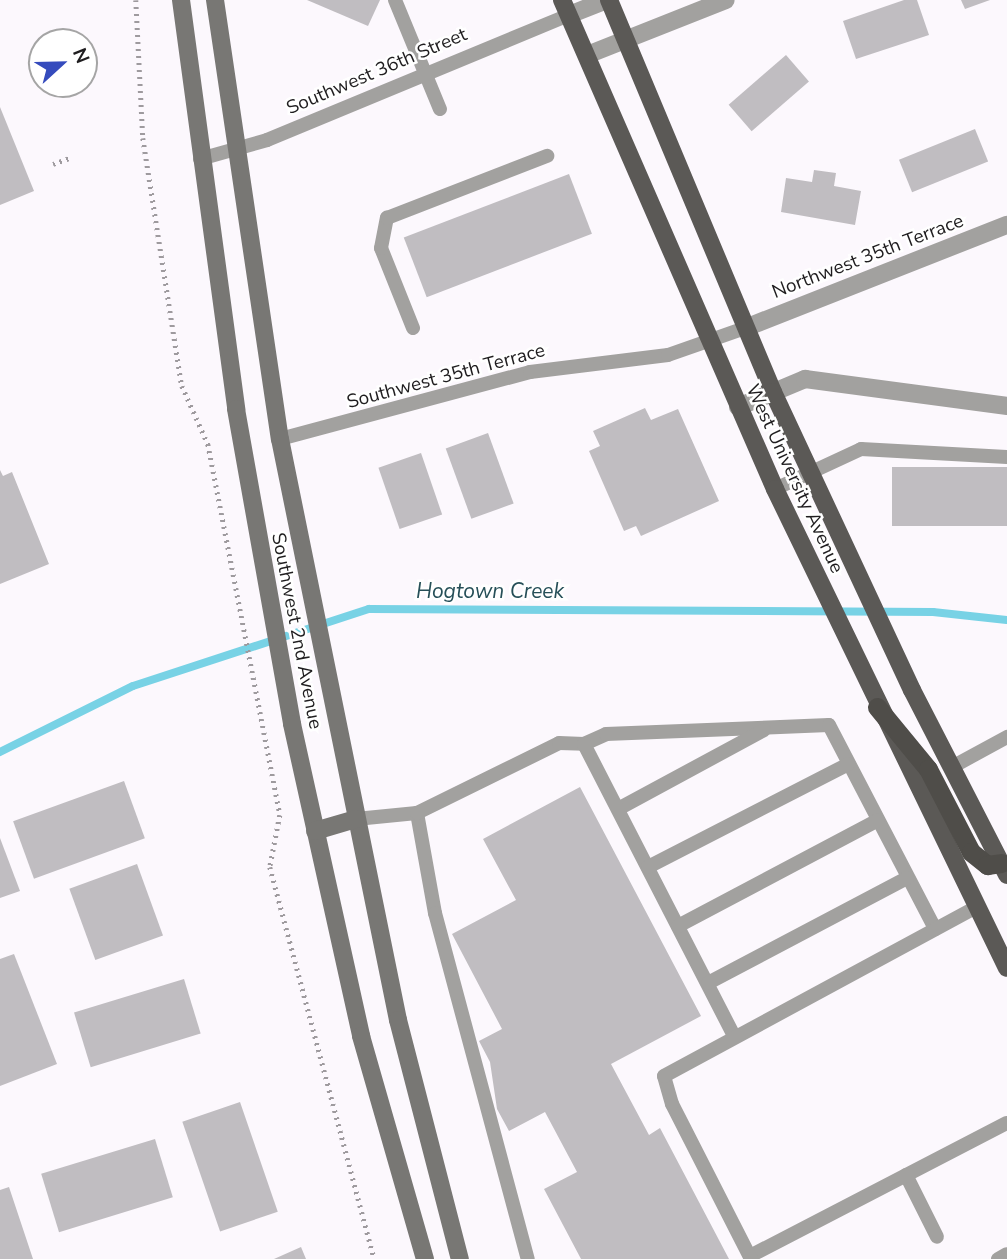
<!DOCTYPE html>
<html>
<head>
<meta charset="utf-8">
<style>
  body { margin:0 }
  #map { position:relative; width:1007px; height:1259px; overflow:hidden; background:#fcf8fd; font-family:"Nunito Sans",sans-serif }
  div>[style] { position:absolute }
  .stream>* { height:8px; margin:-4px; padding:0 4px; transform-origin:4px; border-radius:4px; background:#78d2e5 }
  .building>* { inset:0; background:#c0bdc1; transform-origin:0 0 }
  .path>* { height:4.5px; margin-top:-2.25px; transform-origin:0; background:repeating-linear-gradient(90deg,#9e9a9e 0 2px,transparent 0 7px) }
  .service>* { height:14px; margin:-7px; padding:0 7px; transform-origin:7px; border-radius:7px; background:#a2a19f }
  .minor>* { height:18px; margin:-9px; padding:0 9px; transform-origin:9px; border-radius:9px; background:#a2a19f }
  .secondary>* { height:18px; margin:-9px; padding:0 9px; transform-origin:9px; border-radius:9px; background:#787774 }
  .primary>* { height:18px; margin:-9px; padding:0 9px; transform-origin:9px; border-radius:9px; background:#5b5956 }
  .trunk>* { height:19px; margin:-9.5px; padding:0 9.5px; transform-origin:9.5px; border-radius:9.5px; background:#4f4d49 }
  span { translate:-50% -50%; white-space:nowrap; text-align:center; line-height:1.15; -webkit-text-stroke:5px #fff; paint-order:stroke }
  .street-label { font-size:19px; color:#1f1d1f }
  .water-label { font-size:21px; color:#264f58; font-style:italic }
  .north { position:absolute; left:28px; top:28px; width:70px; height:70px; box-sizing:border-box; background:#fff; border:2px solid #a5a5a5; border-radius:50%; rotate:68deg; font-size:19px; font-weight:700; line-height:28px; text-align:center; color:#1f1d1f }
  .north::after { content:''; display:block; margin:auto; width:24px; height:32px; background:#354bbd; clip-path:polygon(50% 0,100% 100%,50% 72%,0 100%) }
</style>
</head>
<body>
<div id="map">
  <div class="stream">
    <i style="left:0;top:752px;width:148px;rotate:-26.4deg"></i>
    <i style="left:133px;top:686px;width:248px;rotate:-18.1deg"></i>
    <i style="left:369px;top:609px;width:564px;rotate:0.3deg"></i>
    <i style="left:933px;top:612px;width:74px;rotate:6.2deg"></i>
  </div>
  <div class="building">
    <i style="clip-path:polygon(307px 0,380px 0,368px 26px)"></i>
    <i style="clip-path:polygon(904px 0,917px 0,929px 35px,856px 59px,843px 21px)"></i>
    <i style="clip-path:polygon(961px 0,990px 0,965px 9px)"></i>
    <i style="left:786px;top:55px;width:35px;height:76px;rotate:49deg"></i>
    <i style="clip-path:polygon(0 107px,34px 191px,0 205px)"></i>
    <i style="left:975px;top:129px;width:35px;height:82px;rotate:68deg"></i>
    <i style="clip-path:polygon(814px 170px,836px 173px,834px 186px,861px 191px,855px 225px,781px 212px,786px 178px,812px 182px)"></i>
    <i style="left:569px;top:174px;width:64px;height:177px;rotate:69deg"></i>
    <i style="clip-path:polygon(645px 408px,651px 420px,678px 409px,719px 501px,641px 536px,636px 526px,624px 531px,589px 451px,600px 446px,593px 431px)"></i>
    <i style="left:488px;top:433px;width:75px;height:45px;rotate:70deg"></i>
    <i style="left:421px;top:453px;width:65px;height:45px;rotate:71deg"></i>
    <i style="left:1007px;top:467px;width:59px;height:115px;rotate:90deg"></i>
    <i style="clip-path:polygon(0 470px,3px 476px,12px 472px,49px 564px,0 584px)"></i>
    <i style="left:124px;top:781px;width:61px;height:118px;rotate:70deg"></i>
    <i style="clip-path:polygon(580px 787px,701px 1016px,611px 1064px,649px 1135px,660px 1128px,729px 1259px,581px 1259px,544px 1189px,577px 1172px,545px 1112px,509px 1131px,497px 1109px,490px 1062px,479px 1041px,502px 1029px,452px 934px,516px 900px,483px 839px)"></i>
    <i style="clip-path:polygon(0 838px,20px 891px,0 898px)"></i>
    <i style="left:137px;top:864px;width:76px;height:72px;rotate:70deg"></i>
    <i style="clip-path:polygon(14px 954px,57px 1064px,0 1086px,0 959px)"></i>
    <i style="left:184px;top:979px;width:57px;height:115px;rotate:73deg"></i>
    <i style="left:240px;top:1102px;width:116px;height:61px;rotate:71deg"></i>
    <i style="left:155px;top:1139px;width:61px;height:119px;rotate:73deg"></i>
    <i style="clip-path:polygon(9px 1187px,33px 1259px,0 1259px,0 1190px)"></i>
    <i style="clip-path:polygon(301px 1247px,306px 1259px,274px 1259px)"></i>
  </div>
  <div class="path">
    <i style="left:136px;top:0;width:138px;rotate:87.1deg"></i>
    <i style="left:143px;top:138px;width:251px;rotate:81.1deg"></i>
    <i style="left:182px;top:386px;width:64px;rotate:65.9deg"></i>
    <i style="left:208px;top:444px;width:378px;rotate:79deg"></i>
    <i style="left:280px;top:815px;width:53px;rotate:100.9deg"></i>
    <i style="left:270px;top:867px;width:406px;rotate:75.1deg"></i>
    <i style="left:53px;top:164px;width:20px;rotate:-20deg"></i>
  </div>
  <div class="service">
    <i style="left:395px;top:0;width:118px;rotate:67.6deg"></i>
    <i style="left:200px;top:159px;width:70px;rotate:-15.8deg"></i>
    <i style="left:267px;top:140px;width:327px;rotate:-22.5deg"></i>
    <i style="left:413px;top:328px;width:86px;rotate:-111.8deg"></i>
    <i style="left:381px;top:248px;width:31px;rotate:-79deg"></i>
    <i style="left:387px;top:218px;width:172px;rotate:-21.2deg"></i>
    <i style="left:280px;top:439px;width:259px;rotate:-15deg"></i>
    <i style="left:530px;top:372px;width:139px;rotate:-7deg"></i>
    <i style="left:668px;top:355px;width:82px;rotate:-19.3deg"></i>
    <i style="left:775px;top:489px;width:95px;rotate:-24.9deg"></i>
    <i style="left:861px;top:449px;width:146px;rotate:3.1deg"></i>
    <i style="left:584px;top:744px;width:24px;rotate:-24deg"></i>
    <i style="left:606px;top:734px;width:223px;rotate:-2.3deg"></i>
    <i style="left:829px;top:725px;width:230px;rotate:62.5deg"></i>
    <i style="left:952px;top:767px;width:63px;rotate:-28.6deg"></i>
    <i style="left:618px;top:809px;width:166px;rotate:-28.4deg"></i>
    <i style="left:417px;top:813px;width:102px;rotate:79.8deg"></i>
    <i style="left:435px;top:913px;width:358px;rotate:75deg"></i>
    <i style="left:356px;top:819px;width:61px;rotate:-5.6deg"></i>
    <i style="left:417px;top:813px;width:158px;rotate:-26.2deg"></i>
    <i style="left:559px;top:743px;width:25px;rotate:2deg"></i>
    <i style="left:584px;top:744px;width:328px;rotate:62.8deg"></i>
    <i style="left:648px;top:867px;width:225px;rotate:-27.2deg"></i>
    <i style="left:678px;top:926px;width:226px;rotate:-27.9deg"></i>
    <i style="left:708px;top:983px;width:225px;rotate:-27.8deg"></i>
    <i style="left:906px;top:1175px;width:69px;rotate:63.4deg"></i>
    <i style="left:750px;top:1256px;width:289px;rotate:-27.4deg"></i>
    <i style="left:751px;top:1259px;width:174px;rotate:-117deg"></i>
    <i style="left:672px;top:1104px;width:29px;rotate:-106deg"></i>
    <i style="left:664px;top:1076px;width:355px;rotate:-28.4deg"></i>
    <i style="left:998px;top:1259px;width:10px;rotate:-29deg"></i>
  </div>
  <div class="minor">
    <i style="left:569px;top:15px;width:41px;rotate:-21.5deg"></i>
    <i style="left:587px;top:55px;width:149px;rotate:-21.6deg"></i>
    <i style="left:745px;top:328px;width:282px;rotate:-21.5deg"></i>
    <i style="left:738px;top:407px;width:73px;rotate:-22.7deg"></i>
    <i style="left:805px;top:379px;width:204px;rotate:7.6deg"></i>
  </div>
  <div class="secondary">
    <i style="left:181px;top:0;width:413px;rotate:82.3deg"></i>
    <i style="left:236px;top:409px;width:320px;rotate:79.9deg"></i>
    <i style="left:292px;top:724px;width:320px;rotate:77.5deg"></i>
    <i style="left:361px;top:1036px;width:232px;rotate:74deg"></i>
    <i style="left:215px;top:0;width:444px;rotate:81.6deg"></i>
    <i style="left:280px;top:439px;width:593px;rotate:78.52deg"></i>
    <i style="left:398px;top:1020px;width:247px;rotate:75.5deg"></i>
    <i style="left:315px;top:831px;width:43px;rotate:-16.3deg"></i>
  </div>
  <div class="primary">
    <i style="left:562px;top:0;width:533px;rotate:66.46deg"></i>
    <i style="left:775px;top:489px;width:532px;rotate:64.16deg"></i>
    <i style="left:609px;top:0;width:425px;rotate:67.3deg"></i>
    <i style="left:773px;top:392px;width:329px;rotate:65deg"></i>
    <i style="left:912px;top:690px;width:208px;rotate:62.8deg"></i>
  </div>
  <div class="trunk">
    <i style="left:877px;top:707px;width:80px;rotate:50.6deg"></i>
    <i style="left:928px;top:769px;width:93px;rotate:62.6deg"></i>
    <i style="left:971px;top:852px;width:21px;rotate:39deg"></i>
    <i style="left:987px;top:865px;width:14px;rotate:-8deg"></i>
  </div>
  <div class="street-label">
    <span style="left:377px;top:72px;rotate:-23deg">Southwest 36th Street</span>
    <span style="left:868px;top:257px;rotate:-21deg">Northwest 35th Terrace</span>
    <span style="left:446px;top:377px;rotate:-15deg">Southwest 35th Terrace</span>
    <span style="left:794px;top:479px;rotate:65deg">West University Avenue</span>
    <span style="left:296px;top:631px;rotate:79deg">Southwest 2nd Avenue</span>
  </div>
  <div class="water-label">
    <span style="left:490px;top:591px">Hogtown Creek</span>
  </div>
  <div class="north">N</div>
</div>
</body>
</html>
